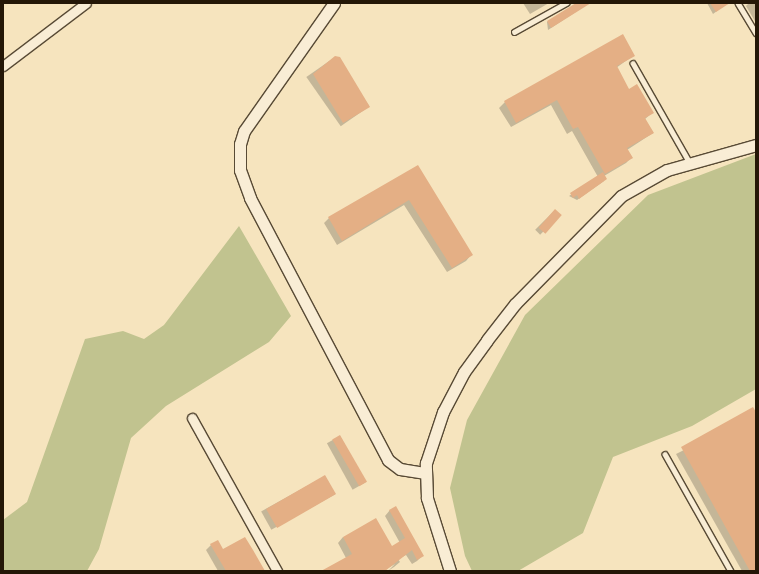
<!DOCTYPE html>
<html>
<head>
<meta charset="utf-8">
<style>
  body { margin:0 }
  #map { position:relative; width:759px; height:574px; overflow:hidden; background:#f6e4be; font-family:Vollkorn,serif }
  div>[style] { position:absolute }
  .green>* { inset:0; background:#c1c38f }
  .shadow>* { inset:0; background:#0003; transform-origin:0 0 }
  .building>* { inset:0; background:#e4af85; transform-origin:0 0 }
  .roads { filter:drop-shadow(1px 0 #584a35) drop-shadow(-1px 0 #584a35) drop-shadow(0 1px #584a35) drop-shadow(0 -1px #584a35) }
  .service>* { height:4.5px; margin:-2.25px; padding:0 2.25px; transform-origin:2.25px; border-radius:2.25px; background:#f9edd5 }
  .minor>* { height:9px; margin:-4.5px; padding:0 4.5px; transform-origin:4.5px; border-radius:4.5px; background:#f9edd5 }
  .tertiary>* { height:11px; margin:-5.5px; padding:0 5.5px; transform-origin:5.5px; border-radius:5.5px; background:#f9edd5 }
  span { translate:-50% -50%; white-space:nowrap; text-align:center; line-height:1.15; -webkit-text-stroke:4px #f9edd5; paint-order:stroke }
  .frame { position:absolute; inset:0; border:4px solid #241707; pointer-events:none }
</style>
</head>
<body>
<div id="map">
  <div class="green">
    <i style="clip-path:polygon(756px 154px,756px 389px,692px 426px,613px 457px,583px 533px,518px 571px,472px 571px,465px 556px,450px 488px,467px 420px,525px 315px,648px 195px)"></i>
    <i style="clip-path:polygon(239px 226px,291px 316px,269px 342px,166px 406px,131px 438px,99px 549px,87px 571px,3px 571px,3px 520px,27px 502px,85px 339px,123px 331px,144px 339px,164px 325px)"></i>
  </div>
  <div class="shadow">
    <i style="clip-path:polygon(523px 3px,549px 3px,530px 14px)"></i>
    <i style="clip-path:polygon(578px 3px,585px 6px,548px 30px,547px 22px)"></i>
    <i style="clip-path:polygon(707px 3px,724px 3px,725px 5px,713px 14px)"></i>
    <i style="clip-path:polygon(749px 3px,756px 3px,756px 23px,746px 6px)"></i>
    <i style="clip-path:polygon(634px 55px,616px 68px,629px 90px,652px 113px,645px 119px,653px 133px,627px 150px,632px 157px,626px 163px,604px 176px,604px 181px,577px 200px,569px 196px,598px 177px,572px 131px,567px 134px,551px 105px,511px 127px,499px 108px,505px 102px)"></i>
    <i style="left:335px;top:57px;width:60px;height:35px;rotate:55deg"></i>
    <i style="clip-path:polygon(418px 167px,471px 255px,466px 261px,447px 272px,404px 205px,337px 245px,324px 223px,329px 218px)"></i>
    <i style="left:555px;top:210px;width:7px;height:28px;rotate:45deg"></i>
    <i style="clip-path:polygon(756px 414px,756px 571px,742px 571px,676px 454px)"></i>
    <i style="left:340px;top:436px;width:53px;height:15px;rotate:61deg"></i>
    <i style="left:325px;top:476px;width:21px;height:73px;rotate:61deg"></i>
    <i style="clip-path:polygon(390px 510px,422px 556px,417px 561px,412px 564px,406px 555px,398px 559px,400px 562px,394px 567px,388px 571px,395px 564px,383px 571px,323px 571px,346px 558px,338px 543px,343px 537px,391px 547px,400px 543px,385px 516px)"></i>
    <i style="clip-path:polygon(211px 545px,223px 550px,263px 571px,218px 571px,206px 550px)"></i>
  </div>
  <div class="building">
    <i style="clip-path:polygon(576px 3px,591px 3px,551px 28px,547px 21px)"></i>
    <i style="clip-path:polygon(710px 3px,730px 3px,716px 12px)"></i>
    <i style="clip-path:polygon(623px 34px,635px 56px,617px 66px,629px 89px,637px 84px,654px 113px,645px 118px,654px 133px,627px 148px,633px 158px,605px 174px,578px 127px,573px 129px,557px 100px,516px 123px,504px 101px)"></i>
    <i style="clip-path:polygon(335px 56px,340px 57px,370px 107px,343px 123px,313px 74px)"></i>
    <i style="clip-path:polygon(418px 165px,473px 255px,452px 268px,409px 200px,342px 241px,328px 217px)"></i>
    <i style="clip-path:polygon(603px 172px,607px 179px,579px 199px,577px 195px,573px 198px,570px 193px)"></i>
    <i style="left:555px;top:209px;width:9px;height:25px;rotate:41deg"></i>
    <i style="clip-path:polygon(753px 407px,756px 412px,756px 571px,750px 571px,681px 447px)"></i>
    <i style="left:340px;top:435px;width:54px;height:9px;rotate:60deg"></i>
    <i style="left:325px;top:475px;width:22px;height:68px;rotate:60deg"></i>
    <i style="clip-path:polygon(396px 506px,424px 556px,417px 560px,412px 550px,385px 571px,321px 571px,352px 554px,343px 537px,376px 518px,392px 546px,405px 538px,389px 510px)"></i>
    <i style="clip-path:polygon(245px 537px,253px 550px,265px 571px,226px 571px,210px 544px,218px 540px,223px 549px)"></i>
  </div>
  <div class="roads">
    <div class="service">
      <i style="left:738px;top:3px;width:35px;rotate:59deg"></i>
      <i style="left:514px;top:32px;width:60px;rotate:-29.1deg"></i>
      <i style="left:633px;top:63px;width:113px;rotate:60.3deg"></i>
      <i style="left:665px;top:454px;width:134px;rotate:60.6deg"></i>
    </div>
    <div class="minor">
      <i style="left:3px;top:66px;width:104px;rotate:-37.2deg"></i>
      <i style="left:192px;top:418px;width:175px;rotate:60.9deg"></i>
    </div>
    <div class="tertiary">
      <i style="left:334px;top:3px;width:156px;rotate:125.1deg"></i>
      <i style="left:244px;top:131px;width:14px;rotate:107deg"></i>
      <i style="left:240px;top:144px;width:26px;rotate:90deg"></i>
      <i style="left:240px;top:170px;width:30px;rotate:70deg"></i>
      <i style="left:250px;top:198px;width:296px;rotate:62.2deg"></i>
      <i style="left:388px;top:460px;width:15px;rotate:37deg"></i>
      <i style="left:400px;top:469px;width:26px;rotate:9deg"></i>
      <i style="left:450px;top:571px;width:77px;rotate:-107.5deg"></i>
      <i style="left:427px;top:498px;width:35px;rotate:-92deg"></i>
      <i style="left:426px;top:463px;width:54px;rotate:-71.6deg"></i>
      <i style="left:443px;top:412px;width:45px;rotate:-62.3deg"></i>
      <i style="left:464px;top:372px;width:39px;rotate:-54deg"></i>
      <i style="left:487px;top:340px;width:46px;rotate:-52.1deg"></i>
      <i style="left:515px;top:304px;width:151px;rotate:-45.5deg"></i>
      <i style="left:621px;top:196px;width:53px;rotate:-29.5deg"></i>
      <i style="left:667px;top:170px;width:92px;rotate:-15.7deg"></i>
    </div>
  </div>
  <div class="frame"></div>
</div>
</body>
</html>
